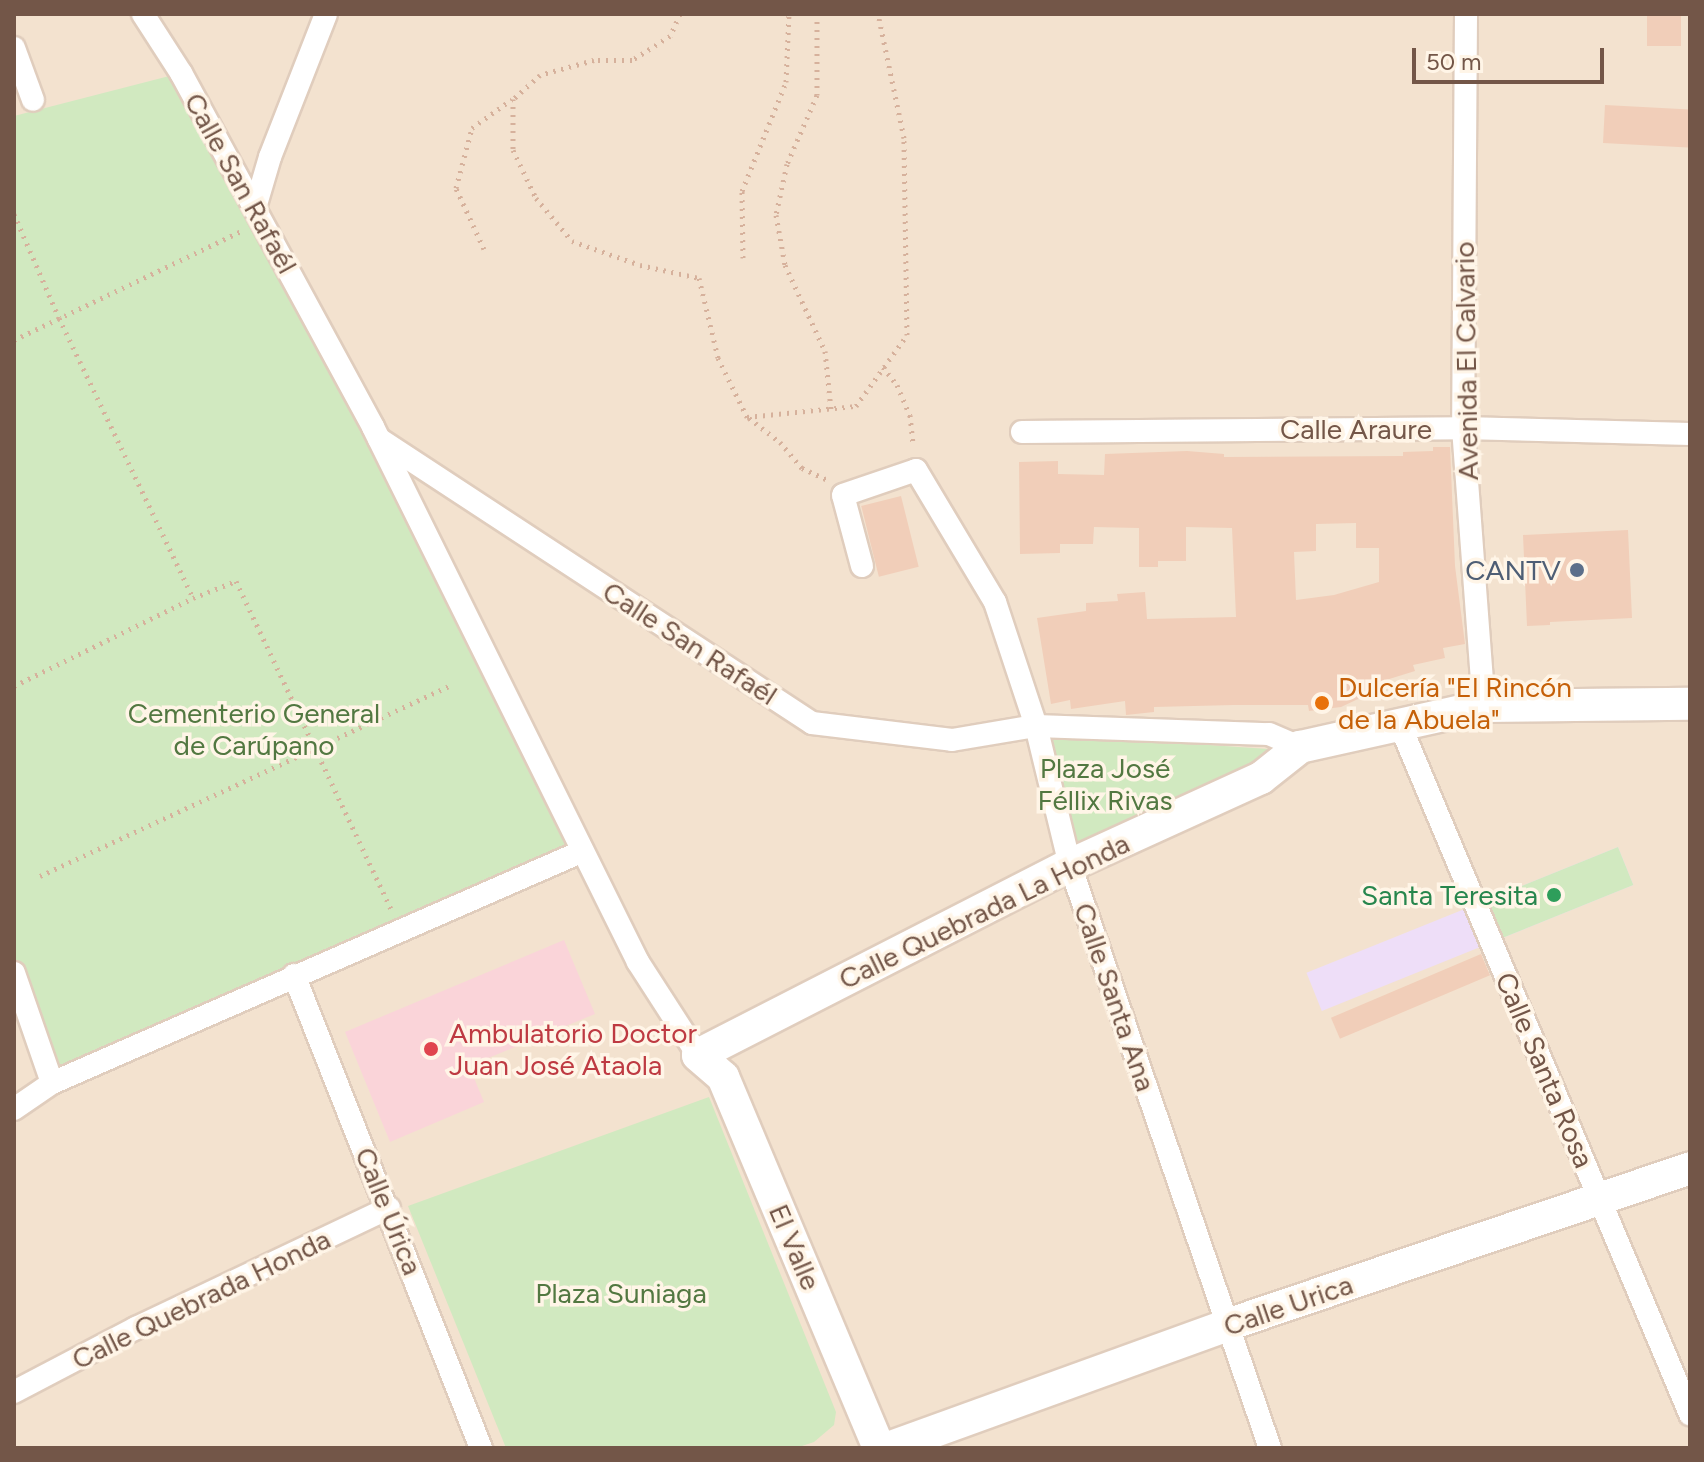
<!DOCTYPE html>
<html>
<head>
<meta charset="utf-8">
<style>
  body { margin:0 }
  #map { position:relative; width:1704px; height:1462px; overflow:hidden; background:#fcf1e1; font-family:Figtree,sans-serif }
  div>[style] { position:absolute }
  .residential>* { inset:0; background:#f3e2cf; transform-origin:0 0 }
  .education>* { inset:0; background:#eedef8; transform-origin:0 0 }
  .medical>* { inset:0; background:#fad4d9 }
  .green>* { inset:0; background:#d1e9c0; transform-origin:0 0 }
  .building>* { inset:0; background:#f1ceb9; transform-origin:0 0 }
  .path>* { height:5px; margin-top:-2.5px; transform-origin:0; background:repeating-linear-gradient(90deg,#d6b19c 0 2px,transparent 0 8px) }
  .roads { filter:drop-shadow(2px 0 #e0cdbd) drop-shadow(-2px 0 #e0cdbd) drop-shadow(0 2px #e0cdbd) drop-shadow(0 -2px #e0cdbd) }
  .street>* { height:22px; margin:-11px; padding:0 11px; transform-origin:11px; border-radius:11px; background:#fff }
  .secondary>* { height:32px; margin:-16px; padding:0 16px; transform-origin:16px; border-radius:16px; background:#fff }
  .dots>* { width:22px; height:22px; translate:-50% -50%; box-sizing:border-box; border:4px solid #fff5e7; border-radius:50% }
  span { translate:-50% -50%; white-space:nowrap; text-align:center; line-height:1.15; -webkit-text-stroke:7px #fff5e7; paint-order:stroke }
  .street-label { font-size:28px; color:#735648 }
  .service-label { font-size:28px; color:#4e5e75 }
  .right { translate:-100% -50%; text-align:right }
  .food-label { font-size:28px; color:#c56008 }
  .left { translate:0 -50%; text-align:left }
  .park-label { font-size:28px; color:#527841 }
  .leisure-label { font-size:28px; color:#27864d }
  .health-label { font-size:28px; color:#be3a42 }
  .frame { position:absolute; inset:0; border:16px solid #735648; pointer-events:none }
  .scale { position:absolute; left:1412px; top:48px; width:192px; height:36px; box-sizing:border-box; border:4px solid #735648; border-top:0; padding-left:10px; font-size:24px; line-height:28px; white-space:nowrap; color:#735648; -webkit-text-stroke:6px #fff5e7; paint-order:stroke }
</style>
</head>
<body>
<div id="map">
  <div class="residential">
    <i style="left:14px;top:14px;width:1676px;height:1434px"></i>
  </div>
  <div class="education">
    <i style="left:1618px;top:847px;width:41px;height:336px;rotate:68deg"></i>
  </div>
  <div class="medical">
    <i style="clip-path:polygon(564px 940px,595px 1014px,469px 1066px,484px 1102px,390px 1142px,345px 1032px)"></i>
  </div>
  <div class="green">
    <i style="clip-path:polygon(181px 73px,583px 851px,52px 1083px,14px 973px,14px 116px)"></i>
    <i style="clip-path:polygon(1046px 734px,1284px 750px,1073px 851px)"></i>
    <i style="left:1618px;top:847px;width:41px;height:154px;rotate:68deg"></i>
    <i style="clip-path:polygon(709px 1097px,836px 1412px,834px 1425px,814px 1442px,796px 1448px,506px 1448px,408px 1206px)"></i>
  </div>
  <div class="building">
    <i style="left:1647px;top:14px;width:34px;height:32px"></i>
    <i style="left:1605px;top:105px;width:85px;height:38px;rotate:3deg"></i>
    <i style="clip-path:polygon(evenodd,1433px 447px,1450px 447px,1455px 566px,1465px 644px,1443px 648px,1445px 658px,1413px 665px,1415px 671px,1370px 685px,1373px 692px,1341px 707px,1309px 711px,1308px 705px,1234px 705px,1154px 707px,1154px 712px,1126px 715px,1125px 701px,1071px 709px,1070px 700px,1051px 704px,1037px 618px,1086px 611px,1086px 603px,1118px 601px,1117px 594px,1145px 592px,1147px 619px,1236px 617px,1232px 528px,1186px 527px,1186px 561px,1158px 561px,1158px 567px,1139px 567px,1139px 528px,1094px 527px,1093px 544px,1060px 544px,1060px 553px,1020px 554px,1019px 462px,1058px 461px,1058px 474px,1104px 475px,1105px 454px,1187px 451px,1224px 454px,1224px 457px,1403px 456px,1403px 452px,1433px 451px,1433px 447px,1356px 523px,1356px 548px,1379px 548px,1379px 582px,1334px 595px,1296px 600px,1294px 552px,1316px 551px,1316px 524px,1356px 523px)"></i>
    <i style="left:901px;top:496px;width:73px;height:41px;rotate:76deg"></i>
    <i style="clip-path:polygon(1628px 530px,1632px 618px,1550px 622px,1550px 625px,1527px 626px,1523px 535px)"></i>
    <i style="left:1481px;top:954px;width:23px;height:163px;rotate:67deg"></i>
  </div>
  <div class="path">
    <i style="left:680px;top:14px;width:24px;rotate:114deg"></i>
    <i style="left:670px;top:36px;width:45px;rotate:147.7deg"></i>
    <i style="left:632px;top:60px;width:38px;rotate:180deg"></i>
    <i style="left:594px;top:60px;width:56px;rotate:164.5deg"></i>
    <i style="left:540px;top:75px;width:36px;rotate:138deg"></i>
    <i style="left:513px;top:99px;width:51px;rotate:90deg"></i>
    <i style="left:513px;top:150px;width:53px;rotate:64.4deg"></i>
    <i style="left:536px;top:198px;width:56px;rotate:50.1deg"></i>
    <i style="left:572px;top:241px;width:72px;rotate:19.4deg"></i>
    <i style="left:640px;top:265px;width:60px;rotate:12.4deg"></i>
    <i style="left:699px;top:278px;width:82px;rotate:76.6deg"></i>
    <i style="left:718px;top:358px;width:66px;rotate:63.8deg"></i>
    <i style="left:747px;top:417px;width:110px;rotate:-5.8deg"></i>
    <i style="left:856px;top:406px;width:87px;rotate:-54.3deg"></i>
    <i style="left:907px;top:335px;width:197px;rotate:-90.9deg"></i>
    <i style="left:904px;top:138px;width:127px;rotate:-101.8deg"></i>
    <i style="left:817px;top:14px;width:81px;rotate:90deg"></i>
    <i style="left:817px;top:95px;width:75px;rotate:113.5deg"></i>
    <i style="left:787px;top:164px;width:52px;rotate:102.2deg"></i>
    <i style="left:776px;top:215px;width:51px;rotate:79.8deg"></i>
    <i style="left:785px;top:265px;width:95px;rotate:65.1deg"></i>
    <i style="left:825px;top:351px;width:58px;rotate:84.1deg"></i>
    <i style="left:14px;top:214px;width:113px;rotate:66.6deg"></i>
    <i style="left:59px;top:318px;width:310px;rotate:64.4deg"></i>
    <i style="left:193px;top:598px;width:46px;rotate:-21.6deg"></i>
    <i style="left:236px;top:581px;width:365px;rotate:64.7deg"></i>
    <i style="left:484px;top:249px;width:67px;rotate:-114.7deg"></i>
    <i style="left:456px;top:188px;width:62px;rotate:-75.1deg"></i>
    <i style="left:472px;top:128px;width:49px;rotate:-35.9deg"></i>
    <i style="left:743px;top:258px;width:67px;rotate:-90.9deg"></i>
    <i style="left:742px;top:191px;width:118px;rotate:-68deg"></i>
    <i style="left:786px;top:82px;width:68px;rotate:-87.5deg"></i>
    <i style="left:14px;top:340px;width:255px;rotate:-25.6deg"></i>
    <i style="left:883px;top:367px;width:23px;rotate:52deg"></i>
    <i style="left:897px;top:385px;width:33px;rotate:67deg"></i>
    <i style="left:910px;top:415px;width:31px;rotate:84deg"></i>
    <i style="left:749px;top:418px;width:39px;rotate:38deg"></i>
    <i style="left:780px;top:442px;width:34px;rotate:50deg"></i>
    <i style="left:802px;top:468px;width:29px;rotate:25deg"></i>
    <i style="left:14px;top:686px;width:199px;rotate:-26.2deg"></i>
    <i style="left:40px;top:876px;width:454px;rotate:-24.9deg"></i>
  </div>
  <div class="roads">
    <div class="street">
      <i style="left:143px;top:14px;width:70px;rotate:57.2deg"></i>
      <i style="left:181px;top:73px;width:403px;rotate:61.5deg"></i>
      <i style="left:373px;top:427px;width:597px;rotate:63.65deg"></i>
      <i style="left:638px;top:962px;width:111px;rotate:57.2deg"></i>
      <i style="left:1466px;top:14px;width:414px;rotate:90.4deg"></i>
      <i style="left:1463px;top:428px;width:279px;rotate:85.7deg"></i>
      <i style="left:14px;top:48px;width:55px;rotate:69.9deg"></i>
      <i style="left:255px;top:208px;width:53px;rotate:-73.6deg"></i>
      <i style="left:270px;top:157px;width:154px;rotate:-68.6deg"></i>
      <i style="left:1022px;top:432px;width:441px;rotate:-0.5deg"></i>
      <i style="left:1463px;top:428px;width:227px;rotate:1.5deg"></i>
      <i style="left:379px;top:439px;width:518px;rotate:33.26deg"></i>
      <i style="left:812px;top:723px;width:141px;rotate:6.9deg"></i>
      <i style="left:952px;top:740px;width:85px;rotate:-9.5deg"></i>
      <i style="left:1036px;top:726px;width:233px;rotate:2deg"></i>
      <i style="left:1269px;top:734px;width:34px;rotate:23deg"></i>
      <i style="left:862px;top:566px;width:73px;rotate:-105deg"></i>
      <i style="left:843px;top:495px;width:77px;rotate:-18.9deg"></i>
      <i style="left:916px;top:470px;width:154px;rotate:59.1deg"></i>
      <i style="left:995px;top:602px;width:131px;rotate:71.7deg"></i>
      <i style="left:1036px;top:726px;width:143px;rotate:76.3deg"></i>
      <i style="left:1070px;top:865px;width:616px;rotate:71.07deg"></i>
      <i style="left:1400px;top:725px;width:748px;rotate:67.17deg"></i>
      <i style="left:14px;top:973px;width:116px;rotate:70.9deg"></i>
      <i style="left:294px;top:975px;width:509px;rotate:68.43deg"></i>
      <i style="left:14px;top:1109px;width:46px;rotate:-34.4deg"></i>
      <i style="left:52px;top:1083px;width:579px;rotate:-23.6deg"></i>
      <i style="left:14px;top:1392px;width:138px;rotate:-27.7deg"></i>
      <i style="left:136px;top:1328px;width:280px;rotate:-25.4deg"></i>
    </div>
    <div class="secondary">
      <i style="left:879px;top:1448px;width:402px;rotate:-112.8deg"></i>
      <i style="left:723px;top:1077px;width:33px;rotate:-139deg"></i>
      <i style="left:698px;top:1055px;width:418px;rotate:-27.1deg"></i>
      <i style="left:1070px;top:865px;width:210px;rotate:-24.5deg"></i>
      <i style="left:1261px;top:778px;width:50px;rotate:-38.5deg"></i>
      <i style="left:1300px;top:747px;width:189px;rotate:-12.6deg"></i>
      <i style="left:1484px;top:706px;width:206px;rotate:-0.6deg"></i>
      <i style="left:888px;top:1448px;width:361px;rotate:-19.9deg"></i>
      <i style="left:1227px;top:1325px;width:489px;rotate:-18.7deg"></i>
    </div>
  </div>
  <div class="dots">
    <i style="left:1577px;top:570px;background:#5c6f8a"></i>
    <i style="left:1322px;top:703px;background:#e8710a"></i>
    <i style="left:1554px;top:895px;background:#2e9e5b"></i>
    <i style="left:431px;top:1049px;background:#e0444e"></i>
  </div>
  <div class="street-label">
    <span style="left:241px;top:183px;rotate:61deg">Calle San Rafaél</span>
    <span style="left:1466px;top:361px;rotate:-91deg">Avenida El Calvario</span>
    <span style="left:1356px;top:429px">Calle Araure</span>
    <span style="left:690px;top:643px;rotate:33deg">Calle San Rafaél</span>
    <span style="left:984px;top:911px;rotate:-26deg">Calle Quebrada La Honda</span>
    <span style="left:1115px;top:997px;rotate:71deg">Calle Santa Ana</span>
    <span style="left:1545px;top:1070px;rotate:67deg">Calle Santa Rosa</span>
    <span style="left:389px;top:1211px;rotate:68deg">Calle Úrica</span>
    <span style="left:795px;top:1247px;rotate:67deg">El Valle</span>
    <span style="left:201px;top:1299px;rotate:-26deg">Calle Quebrada Honda</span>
    <span style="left:1288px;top:1305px;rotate:-19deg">Calle Urica</span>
  </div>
  <div class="service-label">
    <span class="right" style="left:1561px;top:570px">CANTV</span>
  </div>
  <div class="food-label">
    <span class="left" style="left:1338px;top:703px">Dulcería "El Rincón<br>de la Abuela"</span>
  </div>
  <div class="park-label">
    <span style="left:254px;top:729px">Cementerio General<br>de Carúpano</span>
    <span style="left:1105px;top:784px">Plaza José<br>Féllix Rivas</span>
    <span style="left:621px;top:1293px">Plaza Suniaga</span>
  </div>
  <div class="leisure-label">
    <span class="right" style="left:1538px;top:895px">Santa Teresita</span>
  </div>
  <div class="health-label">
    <span class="left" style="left:449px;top:1049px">Ambulatorio Doctor<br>Juan José Ataola</span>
  </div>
  <div class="frame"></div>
  <div class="scale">50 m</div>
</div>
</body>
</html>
